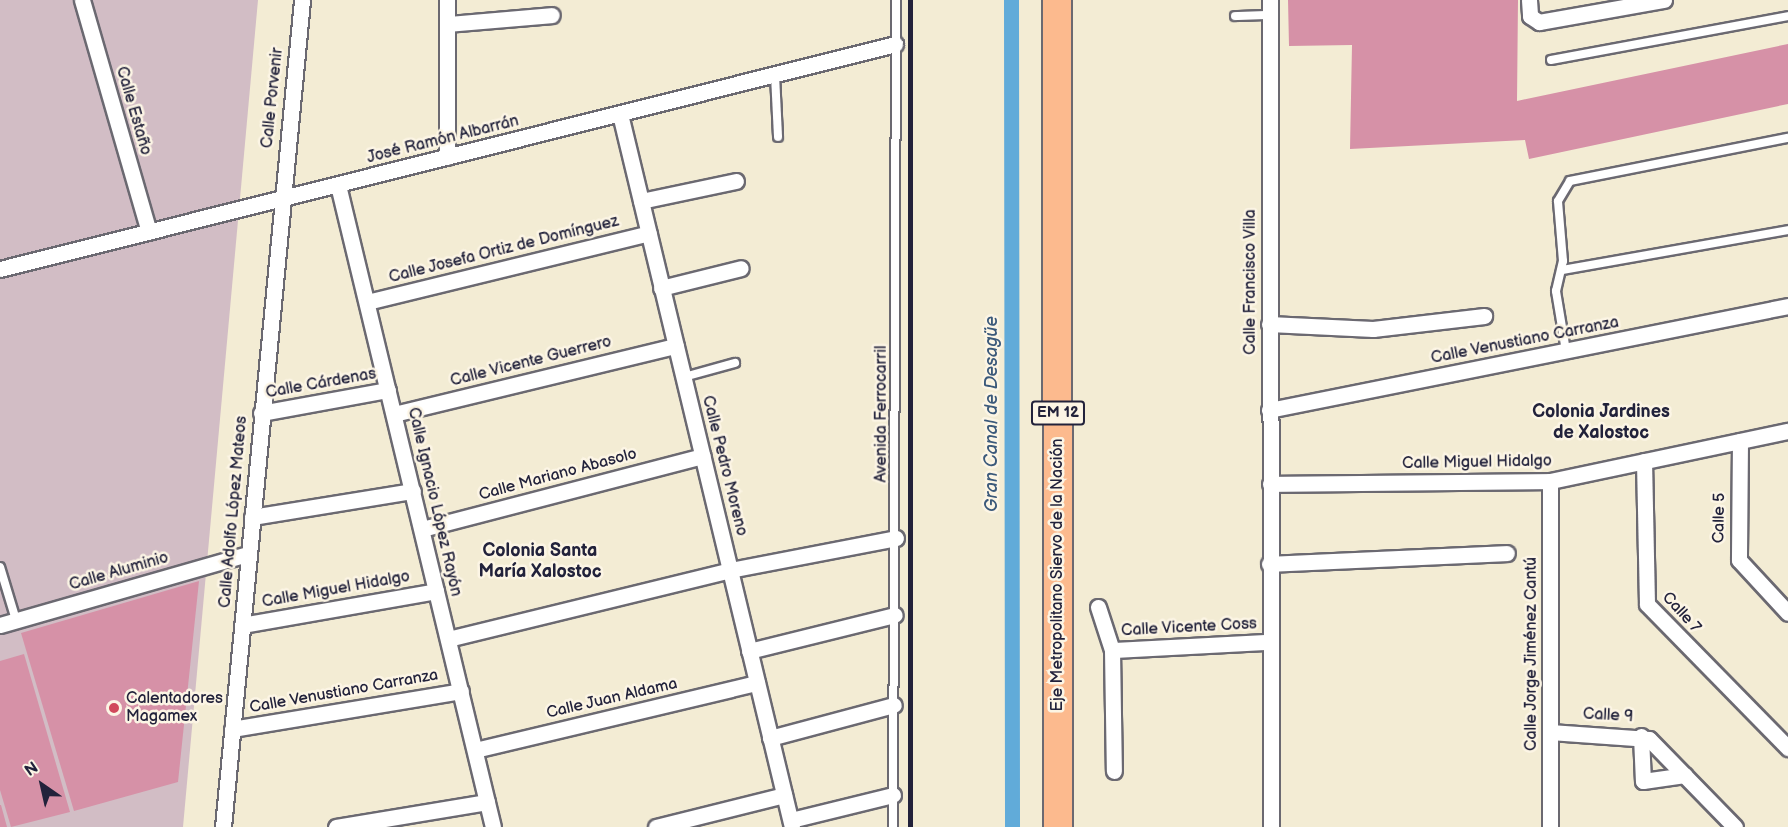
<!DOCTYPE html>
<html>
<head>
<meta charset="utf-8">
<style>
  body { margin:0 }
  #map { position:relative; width:1788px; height:827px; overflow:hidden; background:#f3ecd4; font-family:"Balsamiq Sans",sans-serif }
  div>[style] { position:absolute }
  .industrial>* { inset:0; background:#d2bdc5 }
  .canal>* { height:15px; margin:-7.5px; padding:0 7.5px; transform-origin:7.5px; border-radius:7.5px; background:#61abd9 }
  .building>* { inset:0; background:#d691a7 }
  .roads { filter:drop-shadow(2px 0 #6b6971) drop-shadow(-2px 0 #6b6971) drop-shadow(0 2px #6b6971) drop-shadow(0 -2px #6b6971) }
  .service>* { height:8px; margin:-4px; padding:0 4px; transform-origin:4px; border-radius:4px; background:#fff }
  .minor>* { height:15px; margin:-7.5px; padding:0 7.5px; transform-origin:7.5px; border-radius:7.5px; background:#fff }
  .motorway>* { height:28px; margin:-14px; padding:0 14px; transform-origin:14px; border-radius:14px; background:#fcba8e }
  .rail>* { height:4.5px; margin:-2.25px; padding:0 2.25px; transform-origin:2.25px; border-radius:2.25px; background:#22223b }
  .dots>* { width:16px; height:16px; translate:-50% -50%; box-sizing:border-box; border:3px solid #fcf5e5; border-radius:50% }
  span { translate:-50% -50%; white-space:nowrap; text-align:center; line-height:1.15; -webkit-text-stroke:5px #fcf5e5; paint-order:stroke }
  .shield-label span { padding:2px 4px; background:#fcf5e5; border:2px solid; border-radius:4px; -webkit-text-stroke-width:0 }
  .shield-label { font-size:15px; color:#22223b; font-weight:700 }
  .street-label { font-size:16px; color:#22223b }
  .poi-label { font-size:16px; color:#22223b }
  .left { translate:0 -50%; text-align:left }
  .neighbourhood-label { font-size:18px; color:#22223b; font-weight:700 }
  .water-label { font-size:18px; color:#3b597a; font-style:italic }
  .north { position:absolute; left:12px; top:755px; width:60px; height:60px; -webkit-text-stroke:4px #fcf5e5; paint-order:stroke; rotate:326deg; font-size:16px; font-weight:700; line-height:24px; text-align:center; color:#22223b }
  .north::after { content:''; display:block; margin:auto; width:21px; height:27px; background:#22223b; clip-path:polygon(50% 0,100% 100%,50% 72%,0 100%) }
</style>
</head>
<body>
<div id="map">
  <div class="industrial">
    <i style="clip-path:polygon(0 0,258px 0,183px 827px,0 827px)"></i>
  </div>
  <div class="canal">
    <i style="left:1011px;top:0;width:827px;rotate:89.93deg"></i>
  </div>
  <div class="building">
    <i style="clip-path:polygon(1288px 0,1518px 0,1517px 101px,1788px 44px,1788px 104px,1529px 159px,1525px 140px,1350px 149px,1352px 45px,1289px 46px)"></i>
    <i style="clip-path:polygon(199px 581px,178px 782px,74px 811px,21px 633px)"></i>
    <i style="clip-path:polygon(24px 654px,70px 812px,11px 827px,0 790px,0 661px)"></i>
    <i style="clip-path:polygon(0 805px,1px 805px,7px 827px,0 827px)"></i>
  </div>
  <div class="roads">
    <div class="service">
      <i style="left:1235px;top:16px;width:34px;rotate:-2deg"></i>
      <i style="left:1551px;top:60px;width:241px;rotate:-10.5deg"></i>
      <i style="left:775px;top:75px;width:62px;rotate:87.2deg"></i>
      <i style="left:1562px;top:270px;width:230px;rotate:-10deg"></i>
      <i style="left:1566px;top:351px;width:61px;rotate:-99.5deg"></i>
      <i style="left:1556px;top:291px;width:31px;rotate:-77deg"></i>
      <i style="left:1563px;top:261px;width:60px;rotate:-94.8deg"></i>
      <i style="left:1558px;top:201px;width:23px;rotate:-59deg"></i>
      <i style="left:1570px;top:181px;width:222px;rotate:-11.2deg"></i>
      <i style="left:684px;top:377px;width:53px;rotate:-15.4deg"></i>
      <i style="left:0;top:567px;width:55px;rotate:73.2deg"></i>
      <i style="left:893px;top:827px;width:827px;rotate:-89.79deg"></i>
    </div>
    <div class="minor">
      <i style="left:82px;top:0;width:241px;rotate:73.9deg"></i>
      <i style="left:1270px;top:0;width:827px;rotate:89.93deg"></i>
      <i style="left:1529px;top:0;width:16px;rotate:86deg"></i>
      <i style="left:1530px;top:16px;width:11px;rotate:34deg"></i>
      <i style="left:1539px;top:22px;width:127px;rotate:-10deg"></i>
      <i style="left:448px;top:24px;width:104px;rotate:-4.9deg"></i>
      <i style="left:620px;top:114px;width:733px;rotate:76.44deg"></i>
      <i style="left:447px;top:157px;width:157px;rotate:-90deg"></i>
      <i style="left:338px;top:185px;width:660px;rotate:76.43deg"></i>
      <i style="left:641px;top:201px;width:97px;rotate:-11.9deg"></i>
      <i style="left:0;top:269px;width:923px;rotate:-14.11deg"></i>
      <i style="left:661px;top:288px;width:82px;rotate:-14deg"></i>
      <i style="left:367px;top:302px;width:290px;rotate:-13.7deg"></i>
      <i style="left:1269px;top:324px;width:104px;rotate:2.8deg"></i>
      <i style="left:1373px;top:329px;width:112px;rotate:-6.7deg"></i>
      <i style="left:1269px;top:410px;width:529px;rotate:-11.33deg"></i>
      <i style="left:261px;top:413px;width:129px;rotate:-10.3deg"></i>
      <i style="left:394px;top:414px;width:290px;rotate:-13.6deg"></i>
      <i style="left:1740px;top:441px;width:119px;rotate:90.5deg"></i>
      <i style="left:1739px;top:560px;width:72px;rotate:47.2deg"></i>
      <i style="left:1644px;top:461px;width:143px;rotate:88.8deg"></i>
      <i style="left:1647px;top:604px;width:202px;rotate:45.6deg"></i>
      <i style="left:1550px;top:481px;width:346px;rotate:90deg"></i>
      <i style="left:1270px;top:484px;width:280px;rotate:-0.6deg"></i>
      <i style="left:1550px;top:481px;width:243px;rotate:-11.9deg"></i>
      <i style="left:252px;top:517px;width:163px;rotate:-9.2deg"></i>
      <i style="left:422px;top:529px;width:290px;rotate:-14.6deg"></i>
      <i style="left:1269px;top:564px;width:238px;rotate:-2.6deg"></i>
      <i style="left:1098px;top:607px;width:45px;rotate:72deg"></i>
      <i style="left:1112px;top:650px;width:121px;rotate:89.1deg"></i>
      <i style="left:0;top:625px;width:258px;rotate:-16deg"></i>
      <i style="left:242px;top:625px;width:197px;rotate:-9.9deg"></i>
      <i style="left:448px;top:639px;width:290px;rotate:-13.7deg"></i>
      <i style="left:730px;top:570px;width:169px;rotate:-10.9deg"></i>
      <i style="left:1112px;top:650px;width:155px;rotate:-3deg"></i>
      <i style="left:749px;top:651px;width:150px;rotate:-13.9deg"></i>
      <i style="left:232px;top:729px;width:232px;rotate:-9.4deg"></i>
      <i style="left:1550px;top:732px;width:99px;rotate:4deg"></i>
      <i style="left:1649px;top:739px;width:123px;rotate:45.7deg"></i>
      <i style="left:1641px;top:736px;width:45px;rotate:87.5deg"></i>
      <i style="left:1643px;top:781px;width:42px;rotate:-8.1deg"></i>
      <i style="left:770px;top:738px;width:128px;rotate:-14.9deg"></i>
      <i style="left:475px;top:750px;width:290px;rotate:-13.4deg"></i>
      <i style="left:791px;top:820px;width:105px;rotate:-13.8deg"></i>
      <i style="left:223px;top:827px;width:831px;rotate:-84.54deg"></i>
      <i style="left:336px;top:827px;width:153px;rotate:-9.4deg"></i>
      <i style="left:656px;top:827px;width:132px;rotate:-14deg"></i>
    </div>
    <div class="motorway">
      <i style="left:1057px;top:0;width:827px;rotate:89.93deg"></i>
    </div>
  </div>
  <div class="rail">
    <i style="left:910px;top:0;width:827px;rotate:90deg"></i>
  </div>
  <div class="dots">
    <i style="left:114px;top:708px;background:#d1495b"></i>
  </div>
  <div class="shield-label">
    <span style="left:1058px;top:413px">EM 12</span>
  </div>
  <div class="street-label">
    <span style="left:273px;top:98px;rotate:-84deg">Calle Porvenir</span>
    <span style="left:133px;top:111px;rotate:74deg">Calle Estaño</span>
    <span style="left:443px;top:140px;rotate:-14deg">José Ramón Albarrán</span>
    <span style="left:504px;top:250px;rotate:-14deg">Calle Josefa Ortiz de Domínguez</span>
    <span style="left:1251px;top:282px;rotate:-90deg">Calle Francisco Villa</span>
    <span style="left:1525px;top:341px;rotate:-11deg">Calle Venustiano Carranza</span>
    <span style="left:531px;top:362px;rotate:-14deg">Calle Vicente Guerrero</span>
    <span style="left:321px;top:384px;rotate:-10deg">Calle Cárdenas</span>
    <span style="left:882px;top:414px;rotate:-90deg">Avenida Ferrocarril</span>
    <span style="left:1477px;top:463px;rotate:-1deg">Calle Miguel Hidalgo</span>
    <span style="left:724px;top:466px;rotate:76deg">Calle Pedro Moreno</span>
    <span style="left:558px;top:475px;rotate:-15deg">Calle Mariano Abasolo</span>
    <span style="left:434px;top:502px;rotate:77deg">Calle Ignacio López Rayón</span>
    <span style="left:234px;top:512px;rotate:-85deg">Calle Adolfo López Mateos</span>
    <span style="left:1720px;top:518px;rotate:-89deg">Calle 5</span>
    <span style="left:119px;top:572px;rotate:-16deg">Calle Aluminio</span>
    <span style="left:1058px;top:575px;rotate:-90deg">Eje Metropolitano Siervo de la Nación</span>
    <span style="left:336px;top:590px;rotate:-10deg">Calle Miguel Hidalgo</span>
    <span style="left:1681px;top:613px;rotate:48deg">Calle 7</span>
    <span style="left:1189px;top:628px;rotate:-3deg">Calle Vicente Coss</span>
    <span style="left:1532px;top:654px;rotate:-90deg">Calle Jorge Jiménez Cantú</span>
    <span style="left:344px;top:692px;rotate:-10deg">Calle Venustiano Carranza</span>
    <span style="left:612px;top:699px;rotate:-13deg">Calle Juan Aldama</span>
    <span style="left:1608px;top:716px;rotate:3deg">Calle 9</span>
  </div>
  <div class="poi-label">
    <span class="left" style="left:126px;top:708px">Calentadores<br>Magamex</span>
  </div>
  <div class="neighbourhood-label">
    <span style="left:1601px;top:423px">Colonia Jardines<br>de Xalostoc</span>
    <span style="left:540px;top:562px">Colonia Santa<br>María Xalostoc</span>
  </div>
  <div class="water-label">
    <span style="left:992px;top:414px;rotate:-90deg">Gran Canal de Desagüe</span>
  </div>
  <div class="north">N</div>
</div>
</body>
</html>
